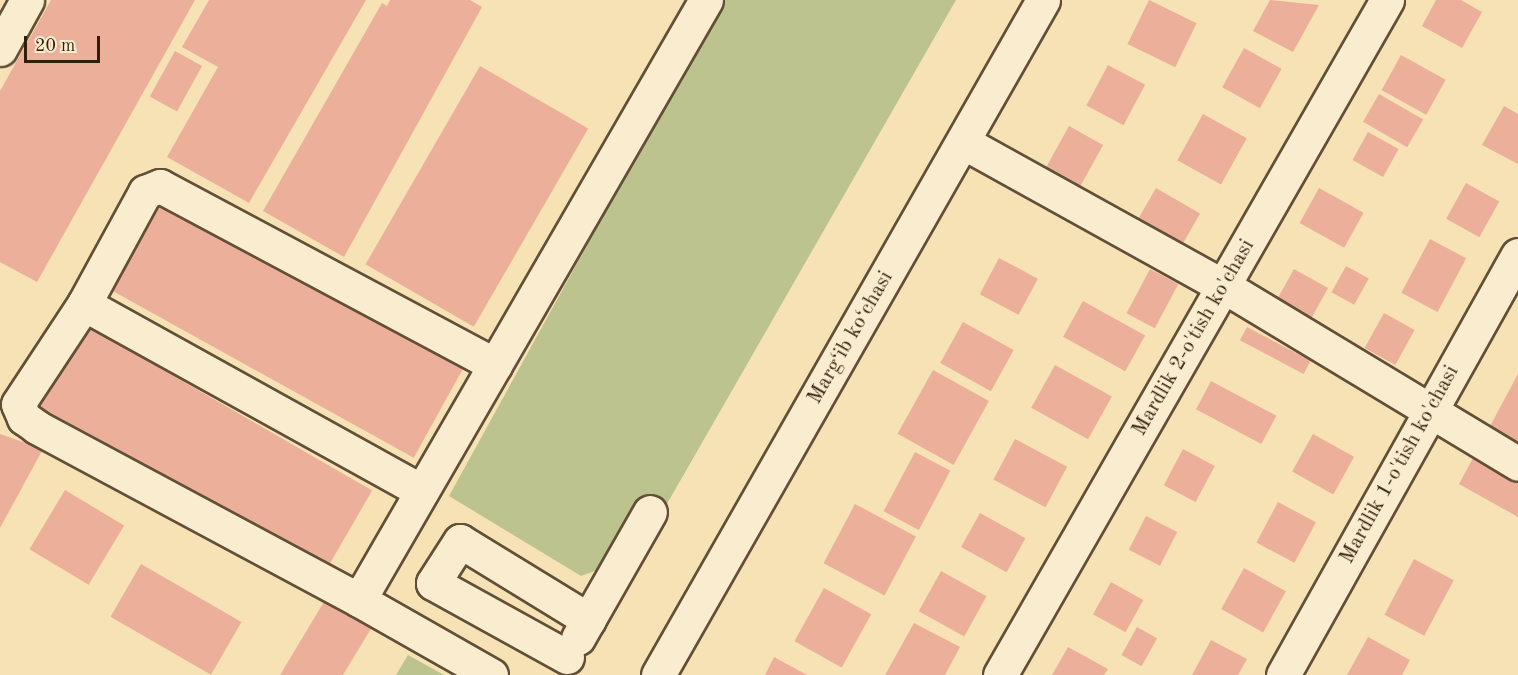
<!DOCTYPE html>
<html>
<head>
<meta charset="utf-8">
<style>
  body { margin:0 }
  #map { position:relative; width:1518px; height:675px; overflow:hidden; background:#f7e2b5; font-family:"Old Standard TT",serif }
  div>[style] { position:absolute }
  .green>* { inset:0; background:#bcc38e }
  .building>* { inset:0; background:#ecaf99; transform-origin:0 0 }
  .roads { filter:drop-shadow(2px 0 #624f37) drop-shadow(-2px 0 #624f37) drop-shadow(0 2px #624f37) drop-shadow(0 -2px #624f37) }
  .minor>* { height:33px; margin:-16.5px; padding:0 16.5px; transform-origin:16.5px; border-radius:16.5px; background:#faeccf }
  span { translate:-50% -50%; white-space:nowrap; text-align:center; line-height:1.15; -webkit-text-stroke:4.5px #faeccf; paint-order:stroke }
  .street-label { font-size:21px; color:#311e0d }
  .scale { position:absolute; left:24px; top:36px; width:76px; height:27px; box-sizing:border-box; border:3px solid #311e0d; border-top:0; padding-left:8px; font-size:18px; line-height:21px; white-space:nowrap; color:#311e0d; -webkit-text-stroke:4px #faeccf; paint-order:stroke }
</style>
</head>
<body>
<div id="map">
  <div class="green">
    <i style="clip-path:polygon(722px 0,956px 0,664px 509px,644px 497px,603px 568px,581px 576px,449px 496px)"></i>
    <i style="clip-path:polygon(408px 655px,444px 675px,396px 675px)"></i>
  </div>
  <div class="building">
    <i style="clip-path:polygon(51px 0,195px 0,37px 282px,0 262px,0 91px)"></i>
    <i style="clip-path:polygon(209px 0,366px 0,249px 203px,167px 157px,218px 67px,182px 47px)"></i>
    <i style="clip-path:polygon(390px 0,470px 0,482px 7px,344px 257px,263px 211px,382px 3px,387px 6px)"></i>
    <i style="left:1149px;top:0;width:53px;height:49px;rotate:26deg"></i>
    <i style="clip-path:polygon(1270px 0,1319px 5px,1293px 52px,1253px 31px)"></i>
    <i style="clip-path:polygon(1436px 0,1461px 0,1482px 12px,1462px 48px,1422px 26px)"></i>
    <i style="left:1244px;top:48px;width:43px;height:45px;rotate:29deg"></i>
    <i style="left:175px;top:51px;width:31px;height:52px;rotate:29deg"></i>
    <i style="left:1401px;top:55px;width:51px;height:40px;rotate:29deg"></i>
    <i style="left:1108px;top:65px;width:42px;height:46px;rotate:28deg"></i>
    <i style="left:480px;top:66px;width:125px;height:229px;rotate:30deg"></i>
    <i style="left:1379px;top:94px;width:51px;height:32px;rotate:30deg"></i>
    <i style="clip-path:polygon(1504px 106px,1518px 114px,1518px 164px,1482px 145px)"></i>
    <i style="left:1203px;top:114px;width:50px;height:53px;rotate:29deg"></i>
    <i style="left:1069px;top:126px;width:39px;height:60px;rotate:29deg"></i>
    <i style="left:1368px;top:132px;width:35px;height:32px;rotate:29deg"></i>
    <i style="left:1466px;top:183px;width:38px;height:41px;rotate:29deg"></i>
    <i style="left:1156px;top:188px;width:51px;height:40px;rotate:30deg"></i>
    <i style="left:1319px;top:188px;width:51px;height:40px;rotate:29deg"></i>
    <i style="left:150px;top:195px;width:358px;height:102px;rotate:29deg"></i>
    <i style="left:1430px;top:239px;width:41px;height:61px;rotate:28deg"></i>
    <i style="left:999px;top:258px;width:44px;height:41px;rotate:28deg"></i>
    <i style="left:1346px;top:266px;width:26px;height:30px;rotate:29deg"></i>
    <i style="left:1150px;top:269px;width:32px;height:50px;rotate:28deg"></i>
    <i style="left:1294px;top:269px;width:39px;height:35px;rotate:29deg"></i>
    <i style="left:1083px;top:301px;width:71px;height:41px;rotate:29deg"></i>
    <i style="left:1384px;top:313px;width:35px;height:40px;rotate:29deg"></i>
    <i style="left:963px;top:322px;width:58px;height:47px;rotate:29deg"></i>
    <i style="left:82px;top:323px;width:335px;height:100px;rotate:30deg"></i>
    <i style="left:1247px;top:327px;width:72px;height:15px;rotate:28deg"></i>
    <i style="left:1055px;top:365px;width:65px;height:49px;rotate:29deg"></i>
    <i style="left:933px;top:370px;width:64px;height:73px;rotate:29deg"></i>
    <i style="clip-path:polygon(1518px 374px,1518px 444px,1489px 428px)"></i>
    <i style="left:1211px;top:381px;width:74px;height:32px;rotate:28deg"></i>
    <i style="clip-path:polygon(0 434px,43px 449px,0 528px)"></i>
    <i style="left:1313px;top:434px;width:47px;height:43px;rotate:29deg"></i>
    <i style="left:1015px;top:439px;width:59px;height:46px;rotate:28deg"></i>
    <i style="left:1183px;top:449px;width:36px;height:41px;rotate:28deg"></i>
    <i style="left:915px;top:452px;width:40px;height:67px;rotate:28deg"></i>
    <i style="clip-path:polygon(1473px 458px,1518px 483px,1518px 517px,1459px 484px)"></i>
    <i style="left:65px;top:490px;width:69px;height:69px;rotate:31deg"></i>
    <i style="left:1278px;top:502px;width:43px;height:46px;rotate:28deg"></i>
    <i style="left:855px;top:504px;width:69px;height:67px;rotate:28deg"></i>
    <i style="left:980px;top:513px;width:52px;height:39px;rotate:29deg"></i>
    <i style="left:1146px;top:516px;width:35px;height:38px;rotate:27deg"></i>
    <i style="left:1414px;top:559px;width:45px;height:63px;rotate:28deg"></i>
    <i style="left:141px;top:564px;width:116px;height:61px;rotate:30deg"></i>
    <i style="left:1244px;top:568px;width:48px;height:47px;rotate:29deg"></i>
    <i style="left:941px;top:571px;width:52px;height:46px;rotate:29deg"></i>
    <i style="left:1111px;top:582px;width:37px;height:37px;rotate:29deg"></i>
    <i style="left:824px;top:588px;width:54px;height:61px;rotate:29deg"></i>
    <i style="clip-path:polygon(328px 595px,375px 622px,343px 675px,280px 675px)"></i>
    <i style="clip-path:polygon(914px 623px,960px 647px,945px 675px,885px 675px)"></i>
    <i style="left:1137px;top:627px;width:23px;height:32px;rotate:29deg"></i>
    <i style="clip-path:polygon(1368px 637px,1410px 660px,1402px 675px,1347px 675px)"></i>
    <i style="clip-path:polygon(1211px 640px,1247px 659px,1238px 675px,1192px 675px)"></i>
    <i style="clip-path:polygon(1068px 647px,1108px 669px,1104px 675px,1052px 675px)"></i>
    <i style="clip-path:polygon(774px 657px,807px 675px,765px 675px)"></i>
  </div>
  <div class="roads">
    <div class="minor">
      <i style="left:0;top:49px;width:56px;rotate:-61.1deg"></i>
      <i style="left:963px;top:142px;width:299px;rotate:29deg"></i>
      <i style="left:1225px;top:287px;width:342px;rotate:31.1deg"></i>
      <i style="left:84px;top:304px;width:386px;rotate:29deg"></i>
      <i style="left:359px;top:600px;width:366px;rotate:-151.8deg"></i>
      <i style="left:37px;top:427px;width:16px;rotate:-145deg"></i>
      <i style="left:24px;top:418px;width:15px;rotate:-113deg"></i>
      <i style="left:18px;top:404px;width:120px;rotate:-56.6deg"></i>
      <i style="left:84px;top:304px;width:128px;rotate:-61.4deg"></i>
      <i style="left:145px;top:192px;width:16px;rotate:-22deg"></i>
      <i style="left:160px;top:186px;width:380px;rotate:28.1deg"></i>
      <i style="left:578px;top:638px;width:145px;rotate:-60.3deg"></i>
      <i style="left:567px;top:657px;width:153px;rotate:-151.1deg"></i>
      <i style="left:433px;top:583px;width:50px;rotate:-57.3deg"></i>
      <i style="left:460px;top:541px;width:151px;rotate:31.5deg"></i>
      <i style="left:491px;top:675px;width:152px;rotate:-150.4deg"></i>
      <i style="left:359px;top:600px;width:693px;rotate:-59.96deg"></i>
      <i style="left:658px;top:675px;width:777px;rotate:-60.3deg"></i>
      <i style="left:1000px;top:675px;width:778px;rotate:-60.17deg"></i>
      <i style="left:1283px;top:675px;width:481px;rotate:-60.8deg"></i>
    </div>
  </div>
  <div class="street-label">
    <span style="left:851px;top:338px;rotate:-60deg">Marg‘ib ko‘chasi</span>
    <span style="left:1194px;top:338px;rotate:-60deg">Mardlik 2-o'tish ko'chasi</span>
    <span style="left:1400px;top:465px;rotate:-61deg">Mardlik 1-o'tish ko'chasi</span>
  </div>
  <div class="scale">20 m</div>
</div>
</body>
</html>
